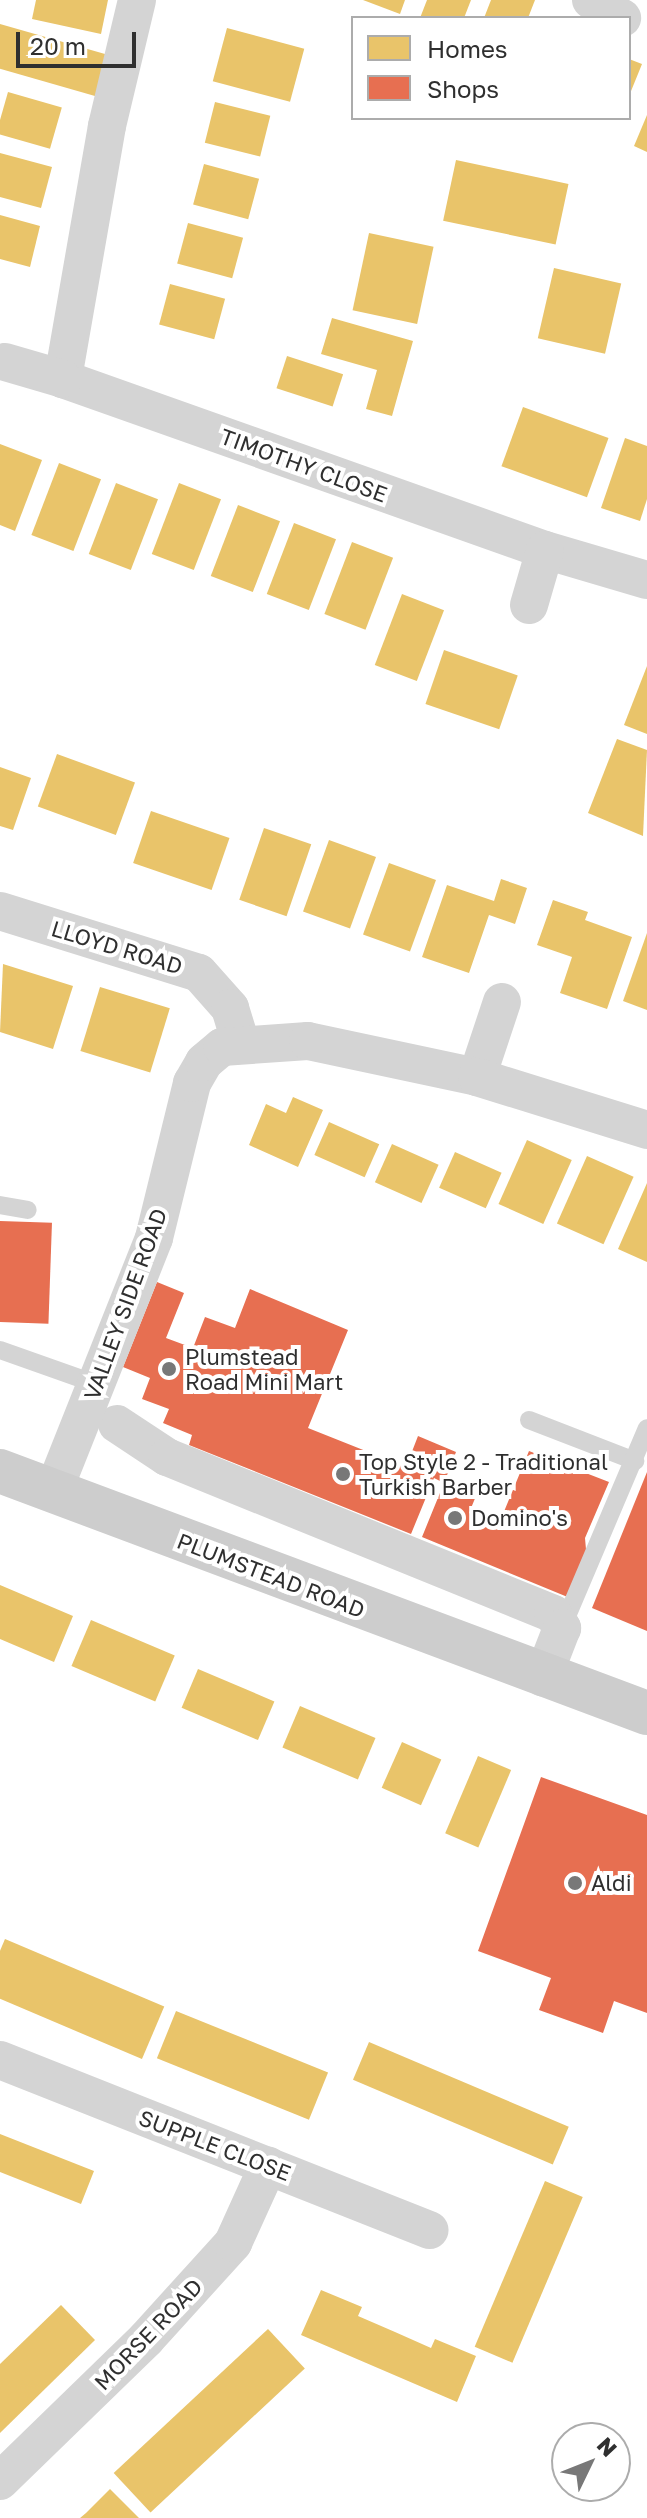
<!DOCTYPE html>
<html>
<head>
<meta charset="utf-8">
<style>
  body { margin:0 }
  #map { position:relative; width:647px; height:2518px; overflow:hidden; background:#fff; font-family:"Golos Text",sans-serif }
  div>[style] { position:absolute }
  .homes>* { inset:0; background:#e9c46a; transform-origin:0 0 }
  .shops>* { inset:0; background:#e76f51; transform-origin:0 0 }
  .service>* { height:18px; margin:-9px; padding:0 9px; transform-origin:9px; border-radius:9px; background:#d4d4d4 }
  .minor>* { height:38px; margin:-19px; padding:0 19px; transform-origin:19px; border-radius:19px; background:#d4d4d4 }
  .secondary>* { height:44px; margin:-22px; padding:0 22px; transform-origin:22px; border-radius:22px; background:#cdcdcd }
  .dots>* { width:22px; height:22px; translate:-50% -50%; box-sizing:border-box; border:4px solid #fff; border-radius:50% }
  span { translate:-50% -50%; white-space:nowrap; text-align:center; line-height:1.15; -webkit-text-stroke:8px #fff; paint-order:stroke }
  .street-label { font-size:22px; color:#2f2f2f }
  .poi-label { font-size:22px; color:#2f2f2f }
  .left { translate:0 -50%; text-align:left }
  .legend { position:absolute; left:351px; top:16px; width:280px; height:104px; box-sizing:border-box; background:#fff; border:2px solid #acacac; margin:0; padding:10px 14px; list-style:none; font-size:24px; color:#2f2f2f }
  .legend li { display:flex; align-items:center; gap:16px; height:40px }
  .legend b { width:40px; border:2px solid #acacac }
  .north { position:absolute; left:551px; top:2422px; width:80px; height:80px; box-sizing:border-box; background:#fff; border:2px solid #acacac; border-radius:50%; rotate:47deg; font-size:22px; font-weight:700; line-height:32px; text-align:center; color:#2f2f2f }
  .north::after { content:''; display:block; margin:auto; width:28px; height:36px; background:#787878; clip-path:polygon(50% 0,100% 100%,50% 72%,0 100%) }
  .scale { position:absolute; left:16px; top:32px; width:120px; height:36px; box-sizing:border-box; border:4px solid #2f2f2f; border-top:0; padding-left:10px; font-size:24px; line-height:28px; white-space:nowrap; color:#2f2f2f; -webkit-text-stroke:6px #fff; paint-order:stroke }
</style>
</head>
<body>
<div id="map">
  <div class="homes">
    <i style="clip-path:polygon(36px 0,108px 0,101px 34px,32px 19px)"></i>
    <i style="clip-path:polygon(363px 0,405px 0,400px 14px)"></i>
    <i style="clip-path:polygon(427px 0,471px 0,464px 18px,420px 18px)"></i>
    <i style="clip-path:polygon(491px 0,535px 0,528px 18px,484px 18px)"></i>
    <i style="left:0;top:24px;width:112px;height:43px;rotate:16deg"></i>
    <i style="left:227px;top:28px;width:80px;height:55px;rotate:15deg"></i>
    <i style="clip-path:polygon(629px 59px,642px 64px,629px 96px)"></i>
    <i style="left:8px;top:92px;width:56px;height:43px;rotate:16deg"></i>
    <i style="left:215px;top:102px;width:57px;height:42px;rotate:14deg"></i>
    <i style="clip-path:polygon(647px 115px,647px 152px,634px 146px)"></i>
    <i style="clip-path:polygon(0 153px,52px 167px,41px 208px,0 197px)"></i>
    <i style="left:456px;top:160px;width:115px;height:62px;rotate:12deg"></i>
    <i style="left:204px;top:164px;width:57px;height:42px;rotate:15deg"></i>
    <i style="clip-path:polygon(0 215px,40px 226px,30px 267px,0 259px)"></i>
    <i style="left:188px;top:223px;width:57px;height:42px;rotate:15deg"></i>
    <i style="left:369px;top:233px;width:66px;height:79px;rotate:12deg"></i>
    <i style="left:554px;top:268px;width:69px;height:72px;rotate:13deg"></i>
    <i style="left:170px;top:284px;width:57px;height:42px;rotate:15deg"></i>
    <i style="clip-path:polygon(332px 318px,413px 341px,392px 416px,366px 409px,377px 370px,321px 354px)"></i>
    <i style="left:287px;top:356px;width:59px;height:34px;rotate:18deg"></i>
    <i style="left:523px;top:407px;width:91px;height:63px;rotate:20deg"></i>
    <i style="clip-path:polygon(625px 438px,647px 446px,647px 499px,640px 521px,601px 508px)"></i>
    <i style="clip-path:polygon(0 444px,42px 460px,15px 531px,0 525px)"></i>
    <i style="left:59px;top:463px;width:45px;height:77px;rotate:21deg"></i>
    <i style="left:116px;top:483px;width:45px;height:76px;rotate:21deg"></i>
    <i style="left:179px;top:483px;width:45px;height:76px;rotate:21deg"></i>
    <i style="left:238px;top:505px;width:45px;height:76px;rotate:21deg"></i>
    <i style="left:294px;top:523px;width:45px;height:76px;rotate:21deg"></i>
    <i style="left:352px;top:542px;width:44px;height:77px;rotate:21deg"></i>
    <i style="left:402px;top:594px;width:45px;height:76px;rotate:21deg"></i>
    <i style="left:444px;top:650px;width:78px;height:57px;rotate:19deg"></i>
    <i style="clip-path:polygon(647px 666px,647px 734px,624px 725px)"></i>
    <i style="clip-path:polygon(617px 739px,647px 750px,643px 836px,588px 813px)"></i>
    <i style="left:57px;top:754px;width:83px;height:56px;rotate:20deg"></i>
    <i style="clip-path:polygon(0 767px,31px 778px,13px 830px,0 826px)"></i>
    <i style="left:151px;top:811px;width:83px;height:55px;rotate:19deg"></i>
    <i style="left:264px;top:828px;width:50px;height:76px;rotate:19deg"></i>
    <i style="left:329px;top:840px;width:50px;height:76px;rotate:20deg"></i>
    <i style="left:389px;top:863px;width:50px;height:76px;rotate:20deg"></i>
    <i style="clip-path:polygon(501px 879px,527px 888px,515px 924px,489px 915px,469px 973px,422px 957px,447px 885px,494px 901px)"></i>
    <i style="clip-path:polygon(553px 900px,588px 912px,585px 920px,632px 937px,607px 1009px,560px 993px,572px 957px,537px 945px)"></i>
    <i style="clip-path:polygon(647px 933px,647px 1010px,623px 1001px)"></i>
    <i style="clip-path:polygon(3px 964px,73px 986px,53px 1049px,0 1032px)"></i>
    <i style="left:100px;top:987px;width:73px;height:67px;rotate:17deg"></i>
    <i style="clip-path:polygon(293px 1097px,323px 1110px,298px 1167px,249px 1145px,266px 1104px,286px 1113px)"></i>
    <i style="left:329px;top:1122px;width:55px;height:36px;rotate:24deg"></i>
    <i style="left:527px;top:1140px;width:49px;height:70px;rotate:24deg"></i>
    <i style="left:392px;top:1144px;width:51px;height:42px;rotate:24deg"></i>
    <i style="left:455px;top:1152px;width:51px;height:39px;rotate:24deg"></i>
    <i style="left:587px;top:1156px;width:51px;height:74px;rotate:24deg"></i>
    <i style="clip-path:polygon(647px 1183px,647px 1262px,618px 1249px)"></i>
    <i style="clip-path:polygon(0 1585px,73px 1616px,54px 1662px,0 1639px)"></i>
    <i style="left:91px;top:1620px;width:91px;height:50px;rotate:23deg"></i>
    <i style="left:198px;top:1669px;width:83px;height:42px;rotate:23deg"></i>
    <i style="left:300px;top:1706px;width:82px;height:45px;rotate:23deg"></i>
    <i style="left:402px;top:1742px;width:43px;height:50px;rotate:24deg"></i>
    <i style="left:478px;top:1756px;width:36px;height:84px;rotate:23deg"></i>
    <i style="left:5px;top:1939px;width:173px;height:57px;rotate:23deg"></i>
    <i style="left:176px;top:2011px;width:164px;height:51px;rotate:22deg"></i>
    <i style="left:369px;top:2042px;width:217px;height:41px;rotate:23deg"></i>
    <i style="clip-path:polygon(0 2134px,94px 2171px,81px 2204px,0 2172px)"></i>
    <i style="left:545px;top:2181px;width:41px;height:180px;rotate:23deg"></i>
    <i style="clip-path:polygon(321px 2290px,362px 2307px,358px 2316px,395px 2332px,431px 2348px,435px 2339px,476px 2356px,457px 2402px,301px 2335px)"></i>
    <i style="clip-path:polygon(61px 2305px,95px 2340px,0 2433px,0 2364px)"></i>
    <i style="left:268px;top:2329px;width:54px;height:211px;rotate:47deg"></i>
    <i style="clip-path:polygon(110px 2489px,139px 2518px,80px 2518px,86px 2513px)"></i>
  </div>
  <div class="shops">
    <i style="left:0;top:1221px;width:52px;height:101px;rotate:2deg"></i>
    <i style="clip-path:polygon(157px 1282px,184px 1293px,166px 1338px,193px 1348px,205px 1317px,235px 1328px,250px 1289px,348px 1330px,308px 1428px,406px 1467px,418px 1436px,456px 1452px,444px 1483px,434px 1478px,411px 1534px,189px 1445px,192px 1435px,163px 1423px,169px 1409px,142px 1399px,150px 1378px,123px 1367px)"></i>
    <i style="clip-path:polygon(529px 1451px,609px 1482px,585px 1538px,587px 1561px,570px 1598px,422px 1537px,444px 1483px,476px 1496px,469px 1513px,491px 1522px,495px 1511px,503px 1514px)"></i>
    <i style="clip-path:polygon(647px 1472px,647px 1631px,592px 1608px)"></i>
    <i style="clip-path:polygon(541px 1777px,647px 1815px,647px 2013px,614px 2001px,603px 2033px,539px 2010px,551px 1978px,478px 1951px)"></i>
  </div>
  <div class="service">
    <i style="left:0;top:1205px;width:28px;rotate:10deg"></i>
    <i style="left:0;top:1350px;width:99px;rotate:19.5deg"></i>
    <i style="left:529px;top:1420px;width:114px;rotate:21.1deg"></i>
    <i style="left:562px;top:1628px;width:217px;rotate:-67deg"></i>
  </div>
  <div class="minor">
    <i style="left:137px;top:0;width:130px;rotate:103.4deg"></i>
    <i style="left:107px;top:126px;width:257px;rotate:99.9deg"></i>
    <i style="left:63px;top:379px;width:511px;rotate:19.53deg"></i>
    <i style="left:545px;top:550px;width:106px;rotate:16.4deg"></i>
    <i style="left:591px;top:0;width:36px;rotate:30deg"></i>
    <i style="left:5px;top:362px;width:60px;rotate:16.3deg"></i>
    <i style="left:529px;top:605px;width:57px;rotate:-73.8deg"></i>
    <i style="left:0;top:911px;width:208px;rotate:17.3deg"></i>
    <i style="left:199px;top:973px;width:47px;rotate:48.5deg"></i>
    <i style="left:230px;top:1008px;width:37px;rotate:73deg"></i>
    <i style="left:477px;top:1077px;width:79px;rotate:-71.6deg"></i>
    <i style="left:117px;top:1424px;width:60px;rotate:33.4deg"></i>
    <i style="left:167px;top:1457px;width:417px;rotate:22.1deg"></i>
    <i style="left:553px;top:1614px;width:17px;rotate:57deg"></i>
    <i style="left:562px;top:1628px;width:53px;rotate:111.2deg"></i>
    <i style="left:53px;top:1492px;width:273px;rotate:-68.3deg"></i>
    <i style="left:154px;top:1238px;width:160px;rotate:-76.2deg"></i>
    <i style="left:192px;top:1083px;width:24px;rotate:-60deg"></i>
    <i style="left:204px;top:1062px;width:23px;rotate:-40deg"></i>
    <i style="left:222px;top:1047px;width:86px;rotate:-4deg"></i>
    <i style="left:308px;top:1041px;width:173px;rotate:12deg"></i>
    <i style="left:477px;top:1077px;width:178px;rotate:17.3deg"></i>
    <i style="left:0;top:2060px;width:462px;rotate:21.6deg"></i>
    <i style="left:0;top:2481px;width:204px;rotate:-44.2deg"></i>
    <i style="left:146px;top:2339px;width:130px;rotate:-47.8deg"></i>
    <i style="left:233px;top:2243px;width:85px;rotate:-65.6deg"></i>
  </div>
  <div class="secondary">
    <i style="left:0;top:1471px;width:691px;rotate:20.51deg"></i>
  </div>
  <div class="dots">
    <i style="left:169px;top:1369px;background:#787878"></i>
    <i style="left:343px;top:1474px;background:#787878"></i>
    <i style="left:455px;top:1518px;background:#787878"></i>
    <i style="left:575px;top:1883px;background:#787878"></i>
  </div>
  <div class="street-label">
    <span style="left:304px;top:465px;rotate:20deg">TIMOTHY CLOSE</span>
    <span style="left:117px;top:947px;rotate:17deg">LLOYD ROAD</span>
    <span style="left:125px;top:1304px;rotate:-70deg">VALLEY SIDE ROAD</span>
    <span style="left:271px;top:1575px;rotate:21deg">PLUMSTEAD ROAD</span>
    <span style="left:215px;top:2145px;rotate:21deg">SUPPLE CLOSE</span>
    <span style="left:148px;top:2334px;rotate:-46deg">MORSE ROAD</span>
  </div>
  <div class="poi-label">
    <span class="left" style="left:185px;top:1369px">Plumstead<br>Road Mini Mart</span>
    <span class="left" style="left:359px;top:1474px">Top Style 2 - Traditional<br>Turkish Barber</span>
    <span class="left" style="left:471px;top:1518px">Domino's</span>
    <span class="left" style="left:591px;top:1883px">Aldi</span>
  </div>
  <ul class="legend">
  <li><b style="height:22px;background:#e9c46a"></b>Homes</li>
  <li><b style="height:22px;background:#e76f51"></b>Shops</li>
  </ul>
  <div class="north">N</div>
  <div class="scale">20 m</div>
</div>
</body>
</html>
